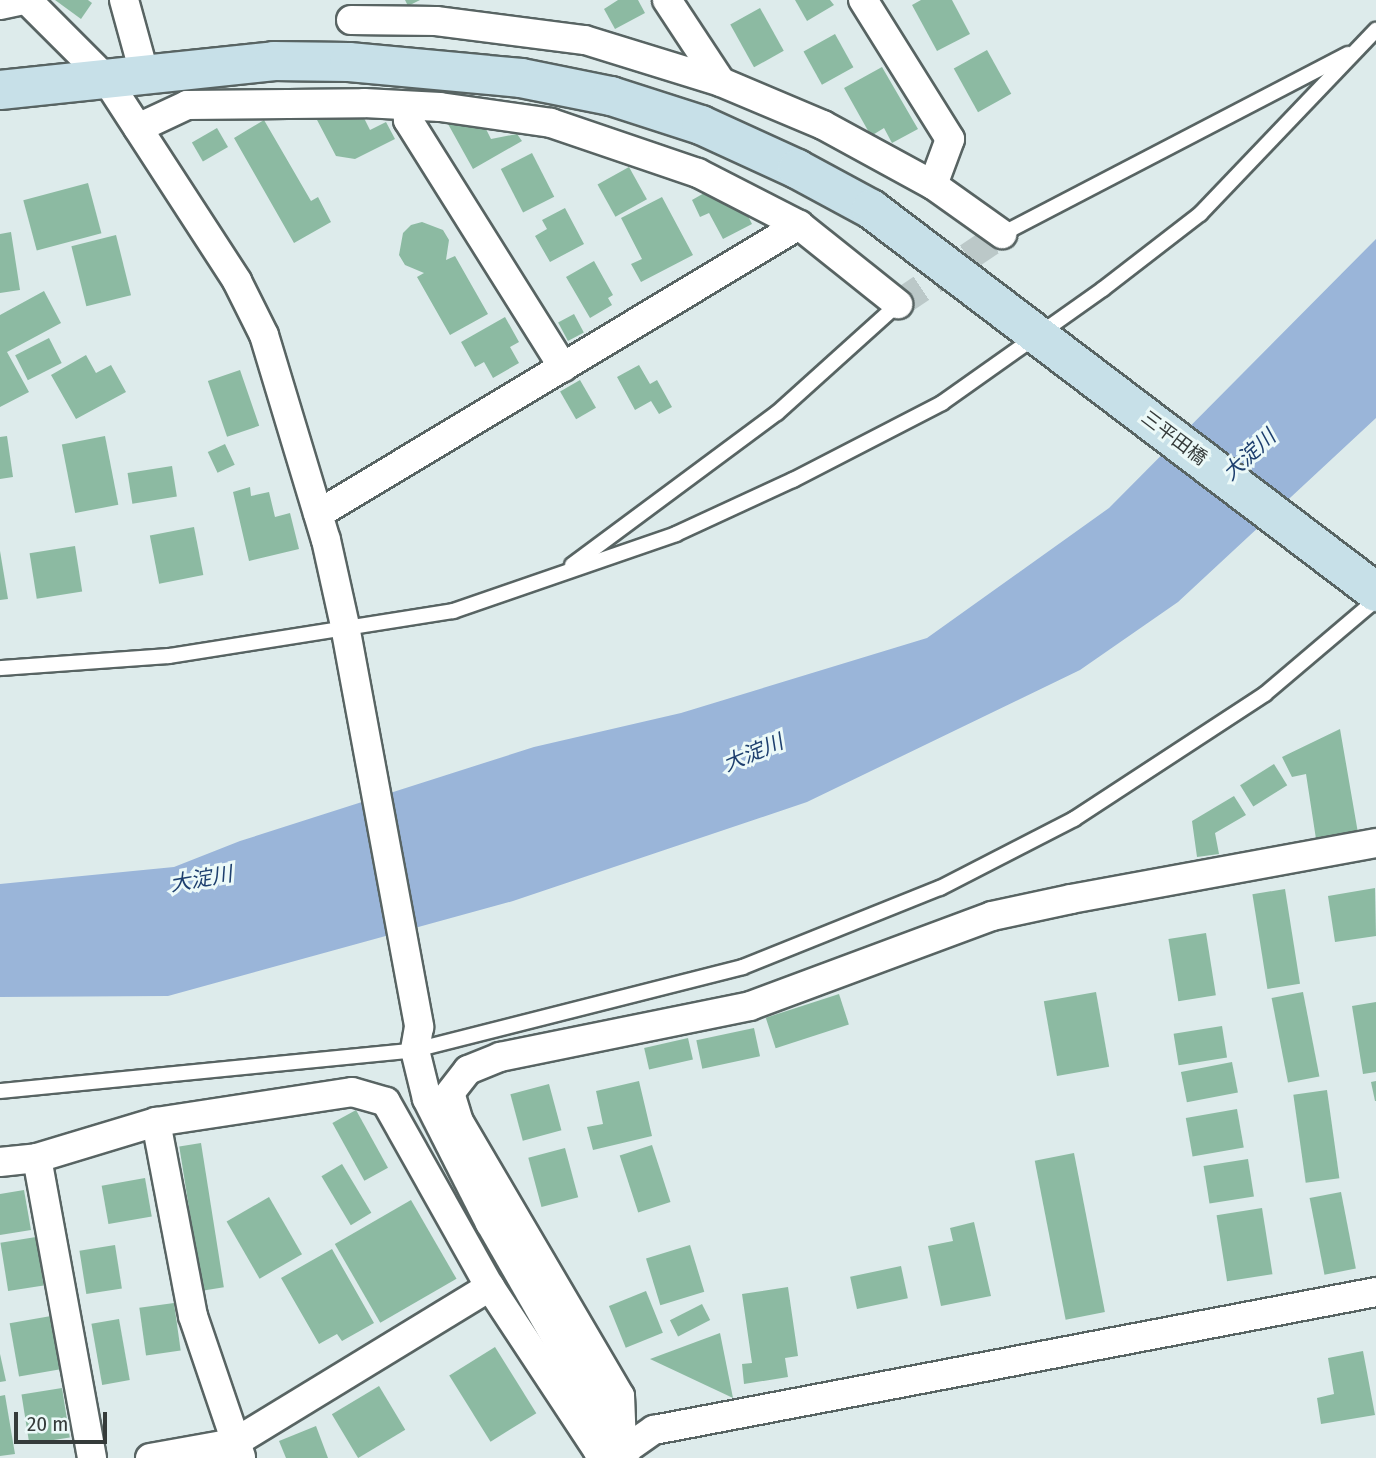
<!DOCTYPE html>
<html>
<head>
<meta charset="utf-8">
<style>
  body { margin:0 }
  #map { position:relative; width:1376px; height:1458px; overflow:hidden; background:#ddebeb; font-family:"Fira Sans Condensed","Noto Sans JP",sans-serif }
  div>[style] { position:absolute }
  .water>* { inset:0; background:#9ab5d9 }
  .building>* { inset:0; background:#8cbaa2; transform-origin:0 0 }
  .street-tunnel>* { height:28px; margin-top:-14px; transform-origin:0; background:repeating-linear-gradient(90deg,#bbc8c8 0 28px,transparent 0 42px) }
  .roads { filter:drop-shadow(2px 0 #586463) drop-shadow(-2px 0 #586463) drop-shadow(0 2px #586463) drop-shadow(0 -2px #586463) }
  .lane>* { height:14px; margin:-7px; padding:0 7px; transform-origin:7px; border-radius:7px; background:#fff }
  .street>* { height:28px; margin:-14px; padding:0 14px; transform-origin:14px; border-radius:14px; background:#fff }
  .secondary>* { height:38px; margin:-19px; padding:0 19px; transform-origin:19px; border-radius:19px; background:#c7e0e8 }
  span { translate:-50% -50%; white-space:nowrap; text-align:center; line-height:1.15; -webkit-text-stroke:6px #ebf9f8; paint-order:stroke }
  .street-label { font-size:19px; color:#353b3a }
  .water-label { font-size:21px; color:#1d3f6e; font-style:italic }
  .scale { position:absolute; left:14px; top:1412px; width:93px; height:32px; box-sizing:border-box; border:4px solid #353b3a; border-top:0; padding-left:9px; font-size:21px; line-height:24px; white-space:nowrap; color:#353b3a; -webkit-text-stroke:5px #ebf9f8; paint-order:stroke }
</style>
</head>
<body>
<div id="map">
  <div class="water">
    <i style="clip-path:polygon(1376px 239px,1376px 418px,1178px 602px,1080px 670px,807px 802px,513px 901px,168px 996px,0 997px,0 884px,174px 867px,240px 841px,534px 747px,681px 713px,927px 638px,1109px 508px)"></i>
  </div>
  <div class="building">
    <i style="clip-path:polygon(55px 0,88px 0,92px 3px,81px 19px)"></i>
    <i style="clip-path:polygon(405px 0,420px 0,408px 6px)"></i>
    <i style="clip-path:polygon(618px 0,638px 0,645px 13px,615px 29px,604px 9px)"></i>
    <i style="clip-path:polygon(795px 0,830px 0,834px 5px,807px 21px)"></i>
    <i style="clip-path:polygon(921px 0,952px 0,970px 34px,937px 51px,912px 5px)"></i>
    <i style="left:760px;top:8px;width:49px;height:34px;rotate:61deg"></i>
    <i style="left:835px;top:34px;width:38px;height:36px;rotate:61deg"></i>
    <i style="left:987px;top:50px;width:50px;height:38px;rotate:61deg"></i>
    <i style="clip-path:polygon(882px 67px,918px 129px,892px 143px,884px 128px,871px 136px,844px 88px)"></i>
    <i style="clip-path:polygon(361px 112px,370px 130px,386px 122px,395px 139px,355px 159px,336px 156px,316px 118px,326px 113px,351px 117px)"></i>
    <i style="clip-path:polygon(264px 120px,311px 201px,318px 197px,331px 222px,294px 243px,234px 138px)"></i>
    <i style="clip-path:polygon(448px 124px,485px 127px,491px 139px,517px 134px,522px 141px,473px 169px)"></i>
    <i style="left:217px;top:128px;width:22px;height:29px;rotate:60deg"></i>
    <i style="left:532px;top:153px;width:49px;height:35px;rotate:63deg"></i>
    <i style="left:629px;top:167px;width:37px;height:36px;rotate:61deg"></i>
    <i style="left:88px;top:183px;width:52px;height:67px;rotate:75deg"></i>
    <i style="clip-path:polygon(706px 192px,744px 208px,752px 224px,723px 239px,709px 213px,700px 217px,692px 200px)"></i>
    <i style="clip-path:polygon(662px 197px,693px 255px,641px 282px,631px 264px,642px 259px,621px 218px)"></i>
    <i style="clip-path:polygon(565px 208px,584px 244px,550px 262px,535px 236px,547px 229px,542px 220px)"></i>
    <i style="clip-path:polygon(422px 222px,443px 230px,449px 240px,446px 260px,455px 256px,488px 314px,450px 335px,417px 277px,424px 273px,405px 265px,399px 255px,403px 233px,411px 225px)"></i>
    <i style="clip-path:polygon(11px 232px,20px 290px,0 293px,0 234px)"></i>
    <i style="left:116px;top:235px;width:62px;height:46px;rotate:76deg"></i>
    <i style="clip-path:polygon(594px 261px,613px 295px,608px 298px,612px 305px,590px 318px,566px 277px)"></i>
    <i style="clip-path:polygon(44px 291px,61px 323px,7px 352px,29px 392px,0 407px,0 315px)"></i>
    <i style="left:574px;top:314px;width:21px;height:18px;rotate:62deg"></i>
    <i style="clip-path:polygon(505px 317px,519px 342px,510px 347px,519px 363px,493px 378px,484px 362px,475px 367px,461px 342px)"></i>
    <i style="left:49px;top:338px;width:28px;height:38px;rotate:63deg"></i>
    <i style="clip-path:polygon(86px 355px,96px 373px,111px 365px,126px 392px,76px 419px,51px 375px)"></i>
    <i style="clip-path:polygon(639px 365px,650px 384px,657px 380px,672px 407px,659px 414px,651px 401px,635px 410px,617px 377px)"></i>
    <i style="left:240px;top:370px;width:59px;height:34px;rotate:71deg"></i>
    <i style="left:580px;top:380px;width:32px;height:23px;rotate:60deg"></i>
    <i style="clip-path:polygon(7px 436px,13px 477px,0 479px,0 437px)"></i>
    <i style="left:105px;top:436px;width:70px;height:44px;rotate:79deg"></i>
    <i style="left:225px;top:444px;width:23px;height:19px;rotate:65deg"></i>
    <i style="left:172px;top:466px;width:31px;height:45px;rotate:81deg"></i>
    <i style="clip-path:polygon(250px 487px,251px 496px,269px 492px,275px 517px,290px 513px,299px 549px,249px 561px,233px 492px)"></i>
    <i style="left:194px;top:527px;width:49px;height:45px;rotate:79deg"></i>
    <i style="left:75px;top:546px;width:46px;height:46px;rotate:81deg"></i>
    <i style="clip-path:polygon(0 551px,8px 599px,0 600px)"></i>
    <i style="clip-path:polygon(1340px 729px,1358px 833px,1316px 839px,1306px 774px,1292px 777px,1282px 757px)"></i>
    <i style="left:1274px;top:764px;width:25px;height:40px;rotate:58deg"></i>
    <i style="clip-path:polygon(1234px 796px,1246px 815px,1215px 833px,1219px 854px,1197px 857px,1192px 821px)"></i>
    <i style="clip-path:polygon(1375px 888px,1376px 936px,1335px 942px,1328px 896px)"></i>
    <i style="left:1285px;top:889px;width:96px;height:33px;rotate:81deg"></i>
    <i style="left:1206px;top:933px;width:63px;height:38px;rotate:81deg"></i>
    <i style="left:1096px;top:992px;width:76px;height:53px;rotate:80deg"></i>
    <i style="left:1303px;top:992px;width:86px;height:32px;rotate:79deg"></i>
    <i style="left:839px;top:994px;width:32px;height:77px;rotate:72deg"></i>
    <i style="clip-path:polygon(1376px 1002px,1376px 1072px,1363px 1074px,1352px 1006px)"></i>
    <i style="left:1222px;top:1026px;width:32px;height:49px;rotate:81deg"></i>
    <i style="left:754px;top:1028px;width:29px;height:59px;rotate:78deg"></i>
    <i style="left:688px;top:1038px;width:22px;height:45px;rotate:77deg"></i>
    <i style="left:1232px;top:1062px;width:31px;height:52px;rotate:79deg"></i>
    <i style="clip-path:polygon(639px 1081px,652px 1136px,593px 1150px,587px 1127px,603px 1124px,596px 1091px)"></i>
    <i style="clip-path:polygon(1376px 1081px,1376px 1101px,1375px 1101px,1371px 1082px)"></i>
    <i style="left:549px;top:1084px;width:48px;height:40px;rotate:75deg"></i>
    <i style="left:1327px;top:1090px;width:89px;height:34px;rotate:82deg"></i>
    <i style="left:1237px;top:1109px;width:39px;height:52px;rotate:80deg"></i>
    <i style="left:356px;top:1110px;width:66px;height:27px;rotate:61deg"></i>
    <i style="left:201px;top:1143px;width:146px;height:22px;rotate:81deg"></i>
    <i style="left:652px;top:1145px;width:60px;height:34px;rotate:72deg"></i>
    <i style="left:565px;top:1148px;width:51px;height:38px;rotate:75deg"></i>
    <i style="left:1074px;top:1153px;width:162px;height:40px;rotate:79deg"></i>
    <i style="left:1248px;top:1159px;width:38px;height:45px;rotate:81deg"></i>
    <i style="left:342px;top:1164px;width:57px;height:24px;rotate:59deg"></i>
    <i style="left:145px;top:1178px;width:39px;height:44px;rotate:80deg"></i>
    <i style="clip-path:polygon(24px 1190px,31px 1230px,0 1235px,0 1194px)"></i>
    <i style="left:1341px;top:1192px;width:78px;height:32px;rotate:79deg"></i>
    <i style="left:269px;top:1197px;width:66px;height:49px;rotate:60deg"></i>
    <i style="left:411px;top:1200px;width:91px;height:88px;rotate:60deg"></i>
    <i style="left:1262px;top:1208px;width:67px;height:46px;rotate:81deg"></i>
    <i style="clip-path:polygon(974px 1222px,991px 1296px,941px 1306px,928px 1246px,953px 1241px,950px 1228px)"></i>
    <i style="left:36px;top:1237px;width:49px;height:36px;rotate:81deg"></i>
    <i style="left:115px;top:1245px;width:44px;height:36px;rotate:81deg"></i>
    <i style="left:690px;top:1245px;width:49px;height:46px;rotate:73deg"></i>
    <i style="clip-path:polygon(332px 1249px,374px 1323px,342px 1341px,337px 1334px,319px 1344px,281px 1278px)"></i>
    <i style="left:901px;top:1266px;width:33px;height:52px;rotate:78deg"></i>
    <i style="clip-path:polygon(788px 1287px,798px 1356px,785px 1358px,788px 1377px,744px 1384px,742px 1364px,752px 1363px,742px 1294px)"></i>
    <i style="left:646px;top:1291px;width:45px;height:40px;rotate:68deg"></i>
    <i style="left:174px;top:1303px;width:48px;height:35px;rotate:82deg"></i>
    <i style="left:702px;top:1304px;width:18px;height:36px;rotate:63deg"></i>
    <i style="left:51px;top:1316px;width:54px;height:42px;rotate:80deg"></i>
    <i style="left:119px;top:1319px;width:62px;height:28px;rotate:80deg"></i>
    <i style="clip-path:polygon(720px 1333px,733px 1398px,650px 1359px)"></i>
    <i style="left:495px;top:1347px;width:78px;height:54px;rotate:58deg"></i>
    <i style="clip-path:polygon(1363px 1351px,1375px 1415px,1321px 1424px,1317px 1398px,1334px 1394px,1328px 1358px)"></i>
    <i style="clip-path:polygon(0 1354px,6px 1381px,0 1382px)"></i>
    <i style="left:379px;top:1386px;width:51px;height:55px;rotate:59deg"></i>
    <i style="left:62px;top:1388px;width:50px;height:41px;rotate:81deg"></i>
    <i style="clip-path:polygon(5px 1395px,15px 1454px,0 1456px,0 1396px)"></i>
    <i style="clip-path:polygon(316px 1426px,328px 1458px,286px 1458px,279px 1441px)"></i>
  </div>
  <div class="street-tunnel">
    <i style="left:898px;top:304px;width:125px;rotate:-33.9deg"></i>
  </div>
  <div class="roads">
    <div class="lane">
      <i style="left:1002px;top:234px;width:390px;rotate:-27.5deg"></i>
      <i style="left:572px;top:565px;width:255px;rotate:-36.6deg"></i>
      <i style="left:777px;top:413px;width:163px;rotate:-42deg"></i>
      <i style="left:0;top:668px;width:169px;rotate:-4.1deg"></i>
      <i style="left:169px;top:656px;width:288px;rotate:-9deg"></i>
      <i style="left:453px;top:611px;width:236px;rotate:-19deg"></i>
      <i style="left:676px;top:534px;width:129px;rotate:-24.8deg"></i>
      <i style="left:793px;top:480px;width:168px;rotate:-27.3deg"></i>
      <i style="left:942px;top:403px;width:197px;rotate:-35.3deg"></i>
      <i style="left:1103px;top:289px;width:123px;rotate:-37.7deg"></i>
      <i style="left:1200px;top:214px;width:255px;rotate:-46.3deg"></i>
      <i style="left:0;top:1091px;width:417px;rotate:-5.6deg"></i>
      <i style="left:415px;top:1050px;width:338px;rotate:-14.2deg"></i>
      <i style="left:743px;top:967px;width:212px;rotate:-21.9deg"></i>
      <i style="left:940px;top:888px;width:151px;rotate:-27.2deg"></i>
      <i style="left:1074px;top:819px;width:228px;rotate:-33.2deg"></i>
      <i style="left:1265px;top:694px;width:145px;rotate:-40.3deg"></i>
    </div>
    <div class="street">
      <i style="left:27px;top:0;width:112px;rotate:45deg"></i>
      <i style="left:106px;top:79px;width:241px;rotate:57deg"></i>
      <i style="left:237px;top:281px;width:60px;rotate:63.4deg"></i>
      <i style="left:264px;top:335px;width:214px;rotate:73.2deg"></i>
      <i style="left:326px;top:540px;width:88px;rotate:77.5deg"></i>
      <i style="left:345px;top:626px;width:408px;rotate:79.5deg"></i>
      <i style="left:419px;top:1027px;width:23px;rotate:100deg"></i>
      <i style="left:415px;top:1050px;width:50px;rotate:76.2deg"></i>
      <i style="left:427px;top:1099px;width:139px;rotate:63.1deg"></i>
      <i style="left:490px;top:1223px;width:271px;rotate:60.1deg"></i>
      <i style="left:124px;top:0;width:79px;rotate:74.6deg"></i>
      <i style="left:667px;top:0;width:98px;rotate:56.6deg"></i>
      <i style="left:0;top:5px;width:25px;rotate:-12deg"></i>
      <i style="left:351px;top:20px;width:85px;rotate:0.7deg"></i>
      <i style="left:436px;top:21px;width:150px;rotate:7.3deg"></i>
      <i style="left:585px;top:40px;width:142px;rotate:17.2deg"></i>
      <i style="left:721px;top:82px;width:111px;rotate:22.9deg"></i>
      <i style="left:823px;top:125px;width:125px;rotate:28.6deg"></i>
      <i style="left:933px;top:185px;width:49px;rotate:-69.7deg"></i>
      <i style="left:950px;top:139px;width:164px;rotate:-122deg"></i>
      <i style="left:407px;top:106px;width:14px;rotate:86deg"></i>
      <i style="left:408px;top:120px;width:292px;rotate:57.9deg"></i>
      <i style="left:138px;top:128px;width:54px;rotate:-25.1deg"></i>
      <i style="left:187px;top:105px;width:177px;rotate:-0.6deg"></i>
      <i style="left:364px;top:103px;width:76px;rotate:3deg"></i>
      <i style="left:440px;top:107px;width:112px;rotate:8.2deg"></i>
      <i style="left:551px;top:123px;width:155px;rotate:18.8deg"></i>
      <i style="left:698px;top:173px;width:114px;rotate:27.2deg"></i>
      <i style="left:799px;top:225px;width:561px;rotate:149deg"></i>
      <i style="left:933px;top:185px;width:85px;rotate:35.4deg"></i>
      <i style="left:799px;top:225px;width:127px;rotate:38.6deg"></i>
      <i style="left:156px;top:1122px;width:197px;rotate:79.2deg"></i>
      <i style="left:193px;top:1316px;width:149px;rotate:71.2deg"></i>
      <i style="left:37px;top:1158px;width:305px;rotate:79.6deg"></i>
      <i style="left:0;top:1162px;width:37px;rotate:-6deg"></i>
      <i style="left:37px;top:1158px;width:124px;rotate:-16.8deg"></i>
      <i style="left:156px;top:1122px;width:198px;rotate:-8.7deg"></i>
      <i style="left:352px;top:1092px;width:35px;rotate:16deg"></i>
      <i style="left:386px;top:1102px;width:212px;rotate:60.7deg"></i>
      <i style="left:490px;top:1287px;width:196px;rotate:56.6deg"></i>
      <i style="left:598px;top:1451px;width:24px;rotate:2deg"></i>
      <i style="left:622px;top:1452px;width:39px;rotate:-35deg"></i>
      <i style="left:654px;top:1430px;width:735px;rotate:-10.82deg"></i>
      <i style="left:622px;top:1445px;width:49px;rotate:-92.3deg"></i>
      <i style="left:620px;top:1396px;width:318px;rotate:-120.4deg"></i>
      <i style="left:459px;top:1122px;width:30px;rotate:-107deg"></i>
      <i style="left:450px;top:1093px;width:29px;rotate:-52deg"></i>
      <i style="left:468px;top:1070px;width:35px;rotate:-22deg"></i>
      <i style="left:500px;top:1057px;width:255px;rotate:-11.5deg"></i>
      <i style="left:750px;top:1006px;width:258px;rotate:-20.4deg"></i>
      <i style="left:992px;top:916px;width:81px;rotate:-12.1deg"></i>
      <i style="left:1071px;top:899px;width:310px;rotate:-10.4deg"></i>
      <i style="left:150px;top:1458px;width:85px;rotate:-10.1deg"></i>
      <i style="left:234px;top:1443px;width:300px;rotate:-31.4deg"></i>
    </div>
    <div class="secondary">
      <i style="left:0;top:90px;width:276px;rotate:-6deg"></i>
      <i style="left:274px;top:61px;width:75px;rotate:0.8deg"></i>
      <i style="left:349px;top:62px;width:173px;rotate:5.3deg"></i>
      <i style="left:521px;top:78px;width:92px;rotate:11.3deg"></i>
      <i style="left:611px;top:96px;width:95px;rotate:17.9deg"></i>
      <i style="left:701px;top:125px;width:106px;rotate:24.6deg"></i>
      <i style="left:797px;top:169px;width:84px;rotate:28.4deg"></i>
      <i style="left:871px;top:209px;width:634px;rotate:37.18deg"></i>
    </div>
  </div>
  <div class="street-label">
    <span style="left:1174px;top:438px;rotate:37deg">三平田橋</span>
  </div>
  <div class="water-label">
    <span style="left:1249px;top:455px;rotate:-43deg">大淀川</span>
    <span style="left:753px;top:753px;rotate:-23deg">大淀川</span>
    <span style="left:201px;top:879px;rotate:-10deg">大淀川</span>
  </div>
  <div class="scale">20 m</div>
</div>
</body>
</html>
